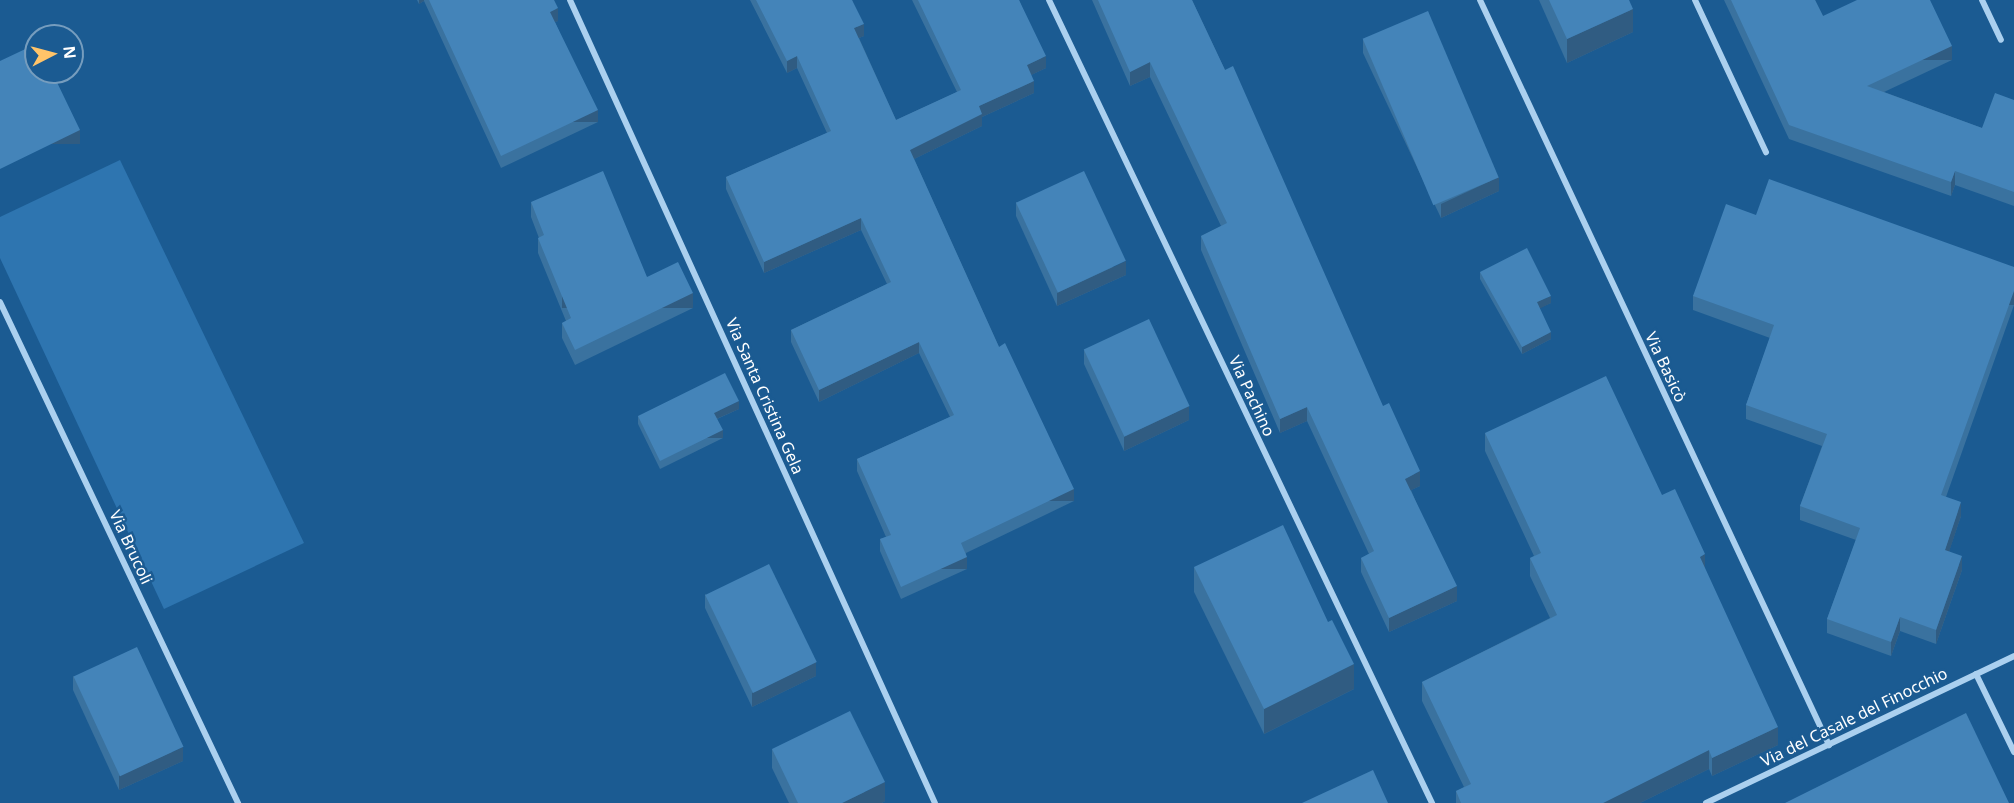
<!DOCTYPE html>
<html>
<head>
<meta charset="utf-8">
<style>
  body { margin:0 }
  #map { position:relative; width:2014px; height:803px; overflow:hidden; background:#1b5b92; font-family:"Noto Sans",sans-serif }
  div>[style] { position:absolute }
  .green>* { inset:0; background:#2e75b0 }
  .street>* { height:6px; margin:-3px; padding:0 3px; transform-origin:3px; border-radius:3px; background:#abd0ef }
  .wall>* { inset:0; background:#3a729f }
  .shaded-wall>* { inset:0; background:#305c82; transform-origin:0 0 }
  .building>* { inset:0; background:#4484b9; transform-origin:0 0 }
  span { translate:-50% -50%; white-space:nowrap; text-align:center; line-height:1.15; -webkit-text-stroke:5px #1b5b92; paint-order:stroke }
  .street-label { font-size:16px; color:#fff }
  .north { position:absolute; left:24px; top:24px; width:60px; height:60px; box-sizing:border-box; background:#1b5b92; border:2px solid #769dbe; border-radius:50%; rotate:84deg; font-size:16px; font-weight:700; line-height:24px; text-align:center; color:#fff }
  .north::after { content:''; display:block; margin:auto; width:21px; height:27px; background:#ffc469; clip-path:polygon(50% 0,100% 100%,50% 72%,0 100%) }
</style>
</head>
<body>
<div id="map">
  <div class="green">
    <i style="clip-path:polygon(120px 160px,304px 543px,164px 609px,0 258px,0 217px)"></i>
  </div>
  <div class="street">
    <i style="left:570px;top:0;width:882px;rotate:65.56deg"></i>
    <i style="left:1049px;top:0;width:890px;rotate:64.5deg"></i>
    <i style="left:1480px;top:0;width:823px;rotate:64.9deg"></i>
    <i style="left:1695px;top:0;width:168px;rotate:65deg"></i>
    <i style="left:1982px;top:0;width:44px;rotate:64.6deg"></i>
    <i style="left:0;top:302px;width:555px;rotate:64.59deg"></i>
    <i style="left:1976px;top:674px;width:87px;rotate:64deg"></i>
    <i style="left:1706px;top:803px;width:341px;rotate:-25.5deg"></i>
  </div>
  <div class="wall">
    <i style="clip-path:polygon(417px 0,554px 0,558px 21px,555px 22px,598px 122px,501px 168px,424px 1px,419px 4px)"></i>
    <i style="clip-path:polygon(750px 0,852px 0,864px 36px,859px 38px,896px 120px,957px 92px,912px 0,1019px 0,1046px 68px,1031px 75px,1034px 93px,982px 117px,982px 126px,914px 159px,999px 347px,1074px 501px,966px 553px,967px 569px,901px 599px,880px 551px,880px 539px,886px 537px,857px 471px,857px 459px,950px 417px,919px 353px,819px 402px,791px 342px,791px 330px,887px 284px,861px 230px,764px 273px,726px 189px,726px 177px,827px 133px,797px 68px,787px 73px)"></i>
    <i style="clip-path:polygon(1092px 0,1192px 0,1225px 70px,1420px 486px,1411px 490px,1457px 601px,1389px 632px,1361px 572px,1361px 558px,1369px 554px,1307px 421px,1280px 433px,1201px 250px,1201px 236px,1221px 226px,1150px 77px,1130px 86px)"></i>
    <i style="clip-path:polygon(1539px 0,1629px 0,1633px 32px,1567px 63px)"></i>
    <i style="clip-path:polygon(1724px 0,1815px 0,1823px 16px,1952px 60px,1884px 92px,1982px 128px,2014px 100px,2014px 206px,1955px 185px,1951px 196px,1789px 139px)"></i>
    <i style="clip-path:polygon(1363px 39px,1499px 191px,1441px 218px,1363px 53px)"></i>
    <i style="clip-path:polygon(531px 202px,647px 277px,693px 308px,575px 365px,562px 338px,562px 323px,566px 321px,538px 253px,538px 238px,539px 238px,531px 217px)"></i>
    <i style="clip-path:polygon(1016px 202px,1126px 275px,1057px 306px,1016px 216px)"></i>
    <i style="clip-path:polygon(1756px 215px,2014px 267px,2014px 305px,1946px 497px,1961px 516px,1949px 551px,1962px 570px,1936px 644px,1900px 631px,1891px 656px,1827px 633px,1827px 619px,1856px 540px,1800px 520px,1800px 506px,1822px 446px,1746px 419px,1746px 405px,1770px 338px,1693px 310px,1693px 296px)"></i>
    <i style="clip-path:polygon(1480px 272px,1551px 303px,1539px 308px,1551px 339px,1522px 354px,1480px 279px)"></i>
    <i style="clip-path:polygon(1084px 350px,1189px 420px,1124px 451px,1084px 364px)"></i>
    <i style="clip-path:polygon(739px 409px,717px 419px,723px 438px,660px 469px,638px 424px,638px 416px)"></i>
    <i style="clip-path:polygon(1485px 433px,1662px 495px,1705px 569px,1778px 745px,1712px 776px,1709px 769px,1640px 803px,1456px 803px,1456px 791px,1464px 787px,1422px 701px,1422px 682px,1550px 618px,1530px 576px,1530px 558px,1534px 556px,1485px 451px)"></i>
    <i style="clip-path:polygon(1194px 567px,1354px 689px,1264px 734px,1194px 592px)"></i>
    <i style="clip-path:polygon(705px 594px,816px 676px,752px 707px,705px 608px)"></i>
    <i style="clip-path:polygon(73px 676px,183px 761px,119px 790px,73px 690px)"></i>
    <i style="clip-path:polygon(772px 749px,885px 801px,882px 803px,789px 803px,772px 768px)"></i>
  </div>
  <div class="shaded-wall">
    <i style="clip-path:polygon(419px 0,424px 0,424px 1px,419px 4px)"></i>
    <i style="clip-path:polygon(558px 8px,558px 21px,550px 24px,550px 12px)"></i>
    <i style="clip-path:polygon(1633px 9px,1633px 32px,1567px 63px,1567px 39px)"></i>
    <i style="clip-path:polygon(864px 24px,864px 36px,854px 40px,854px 28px)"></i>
    <i style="left:1952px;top:46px;width:14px;height:94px;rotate:90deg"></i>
    <i style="clip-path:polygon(797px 56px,797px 68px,787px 73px,787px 61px)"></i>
    <i style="clip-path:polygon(1046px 56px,1046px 68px,1027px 77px,1027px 65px)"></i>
    <i style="clip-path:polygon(1150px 62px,1150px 77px,1130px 86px,1130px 72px)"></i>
    <i style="clip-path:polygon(1034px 81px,1034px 93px,982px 117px,982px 126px,910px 161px,910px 150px,979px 106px)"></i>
    <i style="left:598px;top:110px;width:12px;height:107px;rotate:90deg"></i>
    <i style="left:80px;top:130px;width:14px;height:89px;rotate:90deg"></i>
    <i style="clip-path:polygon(1955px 171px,1955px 185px,1951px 196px,1951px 182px)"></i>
    <i style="clip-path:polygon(1499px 177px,1499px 191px,1441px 218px,1441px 204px)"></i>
    <i style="clip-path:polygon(861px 218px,861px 230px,764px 273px,764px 262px)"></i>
    <i style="clip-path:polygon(1126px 261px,1126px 275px,1057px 306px,1057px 293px)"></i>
    <i style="left:2014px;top:291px;width:14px;height:217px;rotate:90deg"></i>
    <i style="left:693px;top:293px;width:15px;height:131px;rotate:90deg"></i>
    <i style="clip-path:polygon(1551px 296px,1551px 303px,1537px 310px,1537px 302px)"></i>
    <i style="clip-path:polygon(1551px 332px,1551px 339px,1522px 354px,1522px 347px)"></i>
    <i style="clip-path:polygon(919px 342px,919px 353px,819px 402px,819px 390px)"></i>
    <i style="clip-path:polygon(739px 401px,739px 409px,714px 420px,714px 413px)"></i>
    <i style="clip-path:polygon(1189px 406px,1189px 420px,1124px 451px,1124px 437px)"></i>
    <i style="clip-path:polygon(1307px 407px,1307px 421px,1280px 433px,1280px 419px)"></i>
    <i style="left:723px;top:430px;width:8px;height:70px;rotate:90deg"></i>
    <i style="clip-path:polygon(1420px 471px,1420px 486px,1405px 493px,1405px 479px)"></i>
    <i style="left:1074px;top:489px;width:12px;height:125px;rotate:90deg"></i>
    <i style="clip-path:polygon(1961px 502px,1961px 516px,1945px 564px,1945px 550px)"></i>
    <i style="clip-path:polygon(1705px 554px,1705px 572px,1700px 557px)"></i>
    <i style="clip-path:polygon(1962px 556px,1962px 570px,1936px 644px,1936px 630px)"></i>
    <i style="left:967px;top:557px;width:12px;height:72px;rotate:90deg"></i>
    <i style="clip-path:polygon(1457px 586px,1457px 601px,1389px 632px,1389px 618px)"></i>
    <i style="clip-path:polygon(1900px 617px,1900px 631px,1891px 656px,1891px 642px)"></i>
    <i style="clip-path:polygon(816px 662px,816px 676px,752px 707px,752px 693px)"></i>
    <i style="clip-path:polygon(1354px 664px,1354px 689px,1264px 734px,1264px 709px)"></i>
    <i style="clip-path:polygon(1778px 727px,1778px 745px,1712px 776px,1712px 758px)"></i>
    <i style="clip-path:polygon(183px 747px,183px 761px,119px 790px,119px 776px)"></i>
    <i style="clip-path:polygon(1709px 750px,1709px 769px,1640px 803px,1603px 803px)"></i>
    <i style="clip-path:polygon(885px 782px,885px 801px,882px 803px,842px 803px)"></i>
  </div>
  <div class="building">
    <i style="clip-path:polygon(429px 0,554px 0,558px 8px,550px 12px,598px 110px,501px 156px)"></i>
    <i style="clip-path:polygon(756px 0,852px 0,864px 24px,854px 28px,896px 120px,961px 90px,918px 0,1019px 0,1046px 56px,1027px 65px,1034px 81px,979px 106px,982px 114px,910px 150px,999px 347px,1005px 343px,1074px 489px,961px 543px,967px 557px,901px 587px,880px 539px,891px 535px,857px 459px,954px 415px,919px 342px,819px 390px,791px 330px,891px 282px,861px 218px,764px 262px,726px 177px,831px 131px,797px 56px,787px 61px)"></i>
    <i style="clip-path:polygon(1098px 0,1192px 0,1225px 70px,1233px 66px,1383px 406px,1389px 403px,1420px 471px,1405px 479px,1457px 586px,1389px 618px,1361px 558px,1374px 551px,1307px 407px,1280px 419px,1201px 236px,1227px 223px,1150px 62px,1130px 72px)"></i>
    <i style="clip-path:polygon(1549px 0,1629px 0,1633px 9px,1567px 39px)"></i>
    <i style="clip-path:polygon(1731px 0,1815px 0,1823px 16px,1857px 0,1930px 0,1952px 46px,1867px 86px,1982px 128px,1995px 93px,2014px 100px,2014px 192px,1955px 171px,1951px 182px,1789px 125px)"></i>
    <i style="left:1428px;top:11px;width:181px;height:71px;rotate:67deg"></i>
    <i style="clip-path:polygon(36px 44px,36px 72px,52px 72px,80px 130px,0 169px,0 61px)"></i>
    <i style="clip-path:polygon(603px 171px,647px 277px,678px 262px,693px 293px,575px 350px,562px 323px,571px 318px,538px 238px,544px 235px,531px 202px)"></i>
    <i style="left:1084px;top:171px;width:99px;height:75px;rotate:65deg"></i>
    <i style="clip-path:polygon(1769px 179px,2014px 267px,2014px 291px,1941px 495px,1961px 502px,1945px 550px,1962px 556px,1936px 630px,1900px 617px,1891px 642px,1827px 619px,1860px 528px,1800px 506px,1827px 434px,1746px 405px,1774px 325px,1693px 296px,1726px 204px,1756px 215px)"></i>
    <i style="clip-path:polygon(1527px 248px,1551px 296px,1537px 302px,1551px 332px,1522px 347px,1480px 272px)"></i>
    <i style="left:1149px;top:319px;width:96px;height:72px;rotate:65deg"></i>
    <i style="clip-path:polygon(725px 373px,739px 401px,714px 413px,723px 430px,660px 461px,638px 416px)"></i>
    <i style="clip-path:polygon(1606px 376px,1662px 495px,1675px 489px,1705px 554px,1700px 557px,1778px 727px,1712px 758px,1709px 750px,1603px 803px,1461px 803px,1456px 791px,1471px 784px,1422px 682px,1557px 615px,1530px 558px,1541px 553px,1485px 433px)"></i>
    <i style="clip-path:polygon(1283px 525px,1328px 622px,1332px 620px,1354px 664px,1264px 709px,1194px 567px)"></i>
    <i style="left:769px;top:564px;width:109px;height:71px;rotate:64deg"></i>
    <i style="left:137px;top:647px;width:110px;height:70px;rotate:65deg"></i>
    <i style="clip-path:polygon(850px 711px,885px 782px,842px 803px,798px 803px,772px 749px)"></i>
    <i style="clip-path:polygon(1966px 713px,2009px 803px,1785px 803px)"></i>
    <i style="clip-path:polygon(1373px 770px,1388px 803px,1302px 803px)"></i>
  </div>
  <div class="street-label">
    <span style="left:1666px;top:367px;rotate:65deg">Via Basicò</span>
    <span style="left:765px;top:396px;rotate:66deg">Via Santa Cristina Gela</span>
    <span style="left:1252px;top:396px;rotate:65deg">Via Pachino</span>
    <span style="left:131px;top:547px;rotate:65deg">Via Brucoli</span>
    <span style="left:1854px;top:717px;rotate:-26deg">Via del Casale del Finocchio</span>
  </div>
  <div class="north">N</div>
</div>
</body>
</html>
